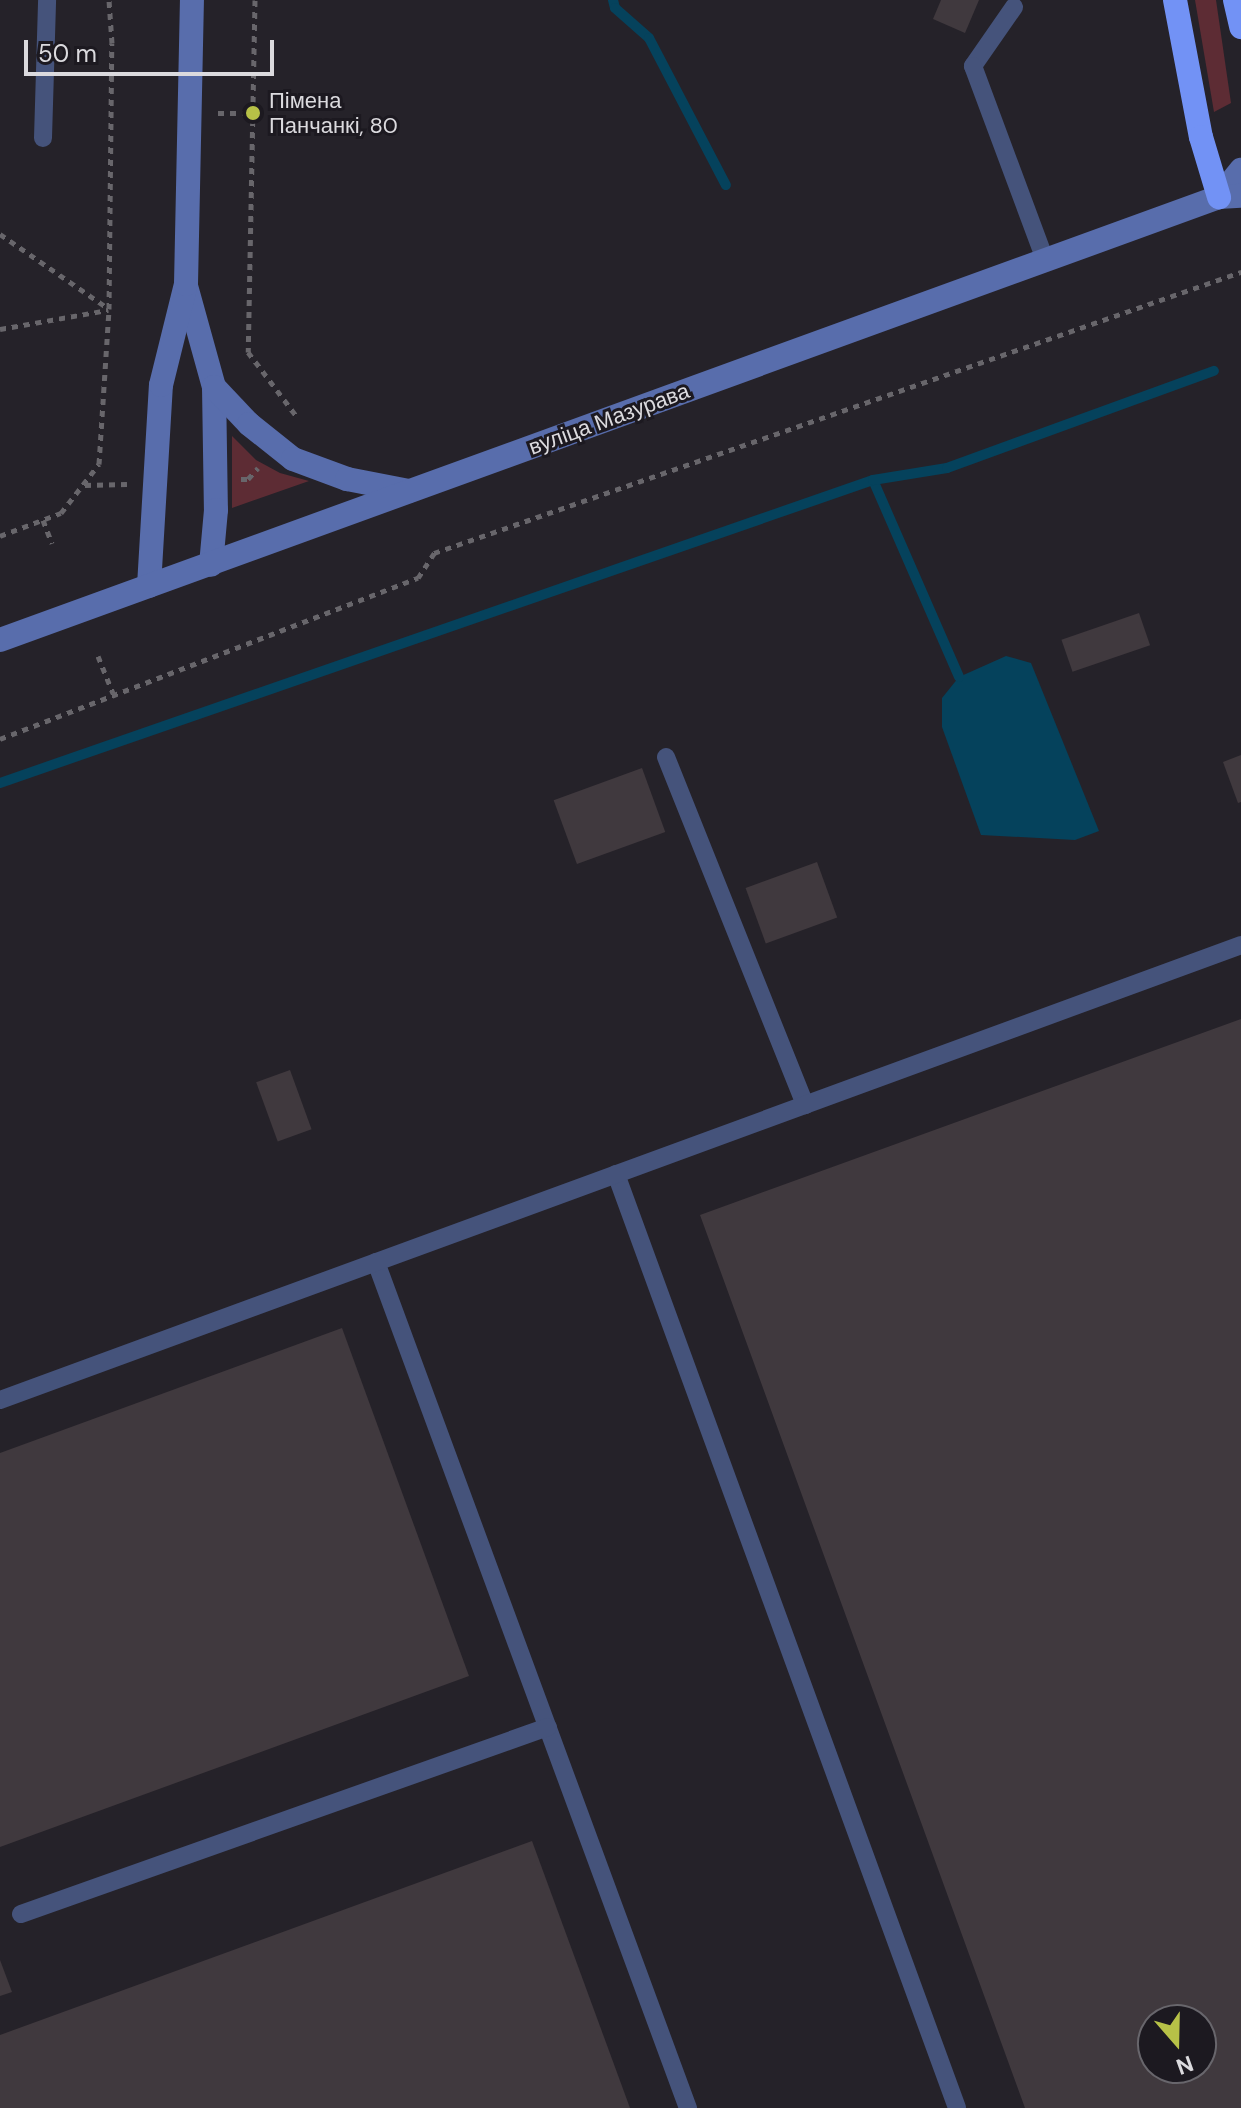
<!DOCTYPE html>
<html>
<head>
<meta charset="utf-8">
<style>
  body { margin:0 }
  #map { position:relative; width:1241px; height:2108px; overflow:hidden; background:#252229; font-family:"DM Sans",sans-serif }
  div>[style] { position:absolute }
  .green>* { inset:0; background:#5d2c34 }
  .water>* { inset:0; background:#05425c }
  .stream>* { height:10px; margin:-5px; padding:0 5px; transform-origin:5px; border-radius:5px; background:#05425c }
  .building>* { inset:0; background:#40393e; transform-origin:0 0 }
  .path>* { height:5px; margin-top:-2.5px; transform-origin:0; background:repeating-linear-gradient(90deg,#68666b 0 6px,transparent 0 12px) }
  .lane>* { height:18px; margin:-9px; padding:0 9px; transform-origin:9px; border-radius:9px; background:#45537b }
  .secondary>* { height:24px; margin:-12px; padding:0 12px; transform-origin:12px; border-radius:12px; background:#586dac }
  .highway>* { height:24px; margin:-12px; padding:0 12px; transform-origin:12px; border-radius:12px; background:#7292f5 }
  .dots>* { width:22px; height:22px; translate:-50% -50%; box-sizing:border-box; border:4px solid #1c1920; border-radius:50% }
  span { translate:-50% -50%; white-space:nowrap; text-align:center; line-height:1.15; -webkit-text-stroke:6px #1c1920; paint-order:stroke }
  .poi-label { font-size:22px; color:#dbdade }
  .left { translate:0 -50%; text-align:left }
  .street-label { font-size:22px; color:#dbdade }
  .north { position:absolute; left:1137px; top:2004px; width:80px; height:80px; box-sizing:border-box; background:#1c1920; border:2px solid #68666c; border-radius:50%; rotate:160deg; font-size:22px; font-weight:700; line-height:32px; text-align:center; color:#dbdade }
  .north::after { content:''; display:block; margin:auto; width:28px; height:36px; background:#b7c147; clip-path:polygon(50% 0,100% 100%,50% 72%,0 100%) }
  .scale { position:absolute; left:24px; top:40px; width:250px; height:36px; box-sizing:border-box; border:4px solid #dbdade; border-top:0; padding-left:10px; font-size:24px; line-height:28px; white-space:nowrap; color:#dbdade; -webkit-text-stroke:6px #1c1920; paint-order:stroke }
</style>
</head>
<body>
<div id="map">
  <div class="green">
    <i style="clip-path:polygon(1195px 0,1216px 0,1231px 103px,1214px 112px)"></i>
    <i style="clip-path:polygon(232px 436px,256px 460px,280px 473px,309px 481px,232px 508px)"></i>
  </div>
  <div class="water">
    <i style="clip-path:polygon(1006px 656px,1031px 663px,1099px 831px,1075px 840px,981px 835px,942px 727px,942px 698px,959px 677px)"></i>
  </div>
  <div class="stream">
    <i style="left:613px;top:0;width:8px;rotate:76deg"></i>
    <i style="left:615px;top:8px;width:45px;rotate:41.4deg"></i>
    <i style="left:649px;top:38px;width:166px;rotate:62.4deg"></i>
    <i style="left:873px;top:480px;width:215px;rotate:66.4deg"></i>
    <i style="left:0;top:783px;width:924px;rotate:-19.14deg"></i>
    <i style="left:873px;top:480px;width:75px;rotate:-9.2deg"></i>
    <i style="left:947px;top:468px;width:284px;rotate:-20deg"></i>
  </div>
  <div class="building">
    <i style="clip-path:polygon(941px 0,979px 0,965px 33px,933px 19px)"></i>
    <i style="left:1139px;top:613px;width:34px;height:82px;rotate:71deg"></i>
    <i style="clip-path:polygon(1241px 755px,1241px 802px,1238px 803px,1223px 762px)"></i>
    <i style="left:642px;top:768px;width:68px;height:94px;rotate:70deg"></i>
    <i style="left:817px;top:862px;width:59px;height:76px;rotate:70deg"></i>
    <i style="clip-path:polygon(evenodd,1241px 1019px,1241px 2108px,1025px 2108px,700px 1215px,1241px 1019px,1153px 2020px,1201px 2020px,1201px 2068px,1153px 2068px,1153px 2020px)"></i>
    <i style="left:290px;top:1070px;width:63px;height:36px;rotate:70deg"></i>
    <i style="clip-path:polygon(342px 1328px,469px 1676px,0 1847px,0 1453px)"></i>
    <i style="clip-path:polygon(532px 1841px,630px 2108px,0 2108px,0 2035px)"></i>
    <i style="clip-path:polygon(0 1960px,12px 1992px,0 1996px)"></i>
  </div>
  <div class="path">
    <i style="left:255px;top:0;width:352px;rotate:91.1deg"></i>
    <i style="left:248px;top:352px;width:83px;rotate:52.9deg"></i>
    <i style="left:218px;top:113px;width:35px"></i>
    <i style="left:0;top:234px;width:132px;rotate:34.5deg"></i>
    <i style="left:0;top:329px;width:110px;rotate:-10deg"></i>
    <i style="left:241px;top:479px;width:7px"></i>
    <i style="left:248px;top:479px;width:15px;rotate:-48deg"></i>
    <i style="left:85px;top:485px;width:42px;rotate:-1.4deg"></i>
    <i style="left:43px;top:520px;width:25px;rotate:69deg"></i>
    <i style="left:0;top:536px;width:65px;rotate:-20.7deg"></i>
    <i style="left:61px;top:513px;width:62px;rotate:-52.2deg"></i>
    <i style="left:99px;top:464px;width:155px;rotate:-86.3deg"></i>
    <i style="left:109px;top:309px;width:266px;rotate:-89.4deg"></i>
    <i style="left:112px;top:43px;width:43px;rotate:-94deg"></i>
    <i style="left:98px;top:656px;width:40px;rotate:68deg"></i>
    <i style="left:0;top:739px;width:448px;rotate:-21.1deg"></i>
    <i style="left:418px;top:578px;width:30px;rotate:-57deg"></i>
    <i style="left:434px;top:553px;width:855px;rotate:-19.2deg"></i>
  </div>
  <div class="lane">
    <i style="left:1014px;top:7px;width:72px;rotate:124.8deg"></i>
    <i style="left:973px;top:66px;width:207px;rotate:69.6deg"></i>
    <i style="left:43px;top:138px;width:138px;rotate:-88.3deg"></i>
    <i style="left:666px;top:757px;width:375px;rotate:68.2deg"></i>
    <i style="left:616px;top:1174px;width:994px;rotate:69.94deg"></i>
    <i style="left:376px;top:1262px;width:902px;rotate:69.76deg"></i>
    <i style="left:0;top:1400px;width:1322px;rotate:-20.13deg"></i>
    <i style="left:21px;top:1914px;width:559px;rotate:-19.54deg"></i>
  </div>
  <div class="secondary">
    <i style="left:1219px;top:197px;width:35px;rotate:-51deg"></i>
    <i style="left:186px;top:286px;width:105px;rotate:74.5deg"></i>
    <i style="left:214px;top:387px;width:123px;rotate:89.1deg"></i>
    <i style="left:216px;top:510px;width:55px;rotate:95.2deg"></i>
    <i style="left:214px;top:387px;width:51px;rotate:46.6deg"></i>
    <i style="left:249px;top:424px;width:56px;rotate:38.5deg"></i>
    <i style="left:293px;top:459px;width:58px;rotate:20.3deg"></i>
    <i style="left:347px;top:479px;width:63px;rotate:11deg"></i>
    <i style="left:149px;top:586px;width:201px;rotate:-86.6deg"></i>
    <i style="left:161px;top:385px;width:104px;rotate:-76.1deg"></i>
    <i style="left:186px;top:284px;width:284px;rotate:-88.8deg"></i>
    <i style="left:0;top:640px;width:1297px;rotate:-19.97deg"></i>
    <i style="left:1219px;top:197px;width:22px;rotate:-3deg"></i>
  </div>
  <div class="highway">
    <i style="left:1175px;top:0;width:139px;rotate:79.3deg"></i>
    <i style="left:1201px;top:137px;width:63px;rotate:73.3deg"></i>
    <i style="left:1235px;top:0;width:28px;rotate:77deg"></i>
  </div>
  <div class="dots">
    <i style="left:253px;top:113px;background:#b7c147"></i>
  </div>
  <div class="poi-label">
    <span class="left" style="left:269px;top:113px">Пімена<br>Панчанкі, 80</span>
  </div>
  <div class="street-label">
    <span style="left:609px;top:419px;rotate:-20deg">вуліца Мазурава</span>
  </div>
  <div class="north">N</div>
  <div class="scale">50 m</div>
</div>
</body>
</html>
